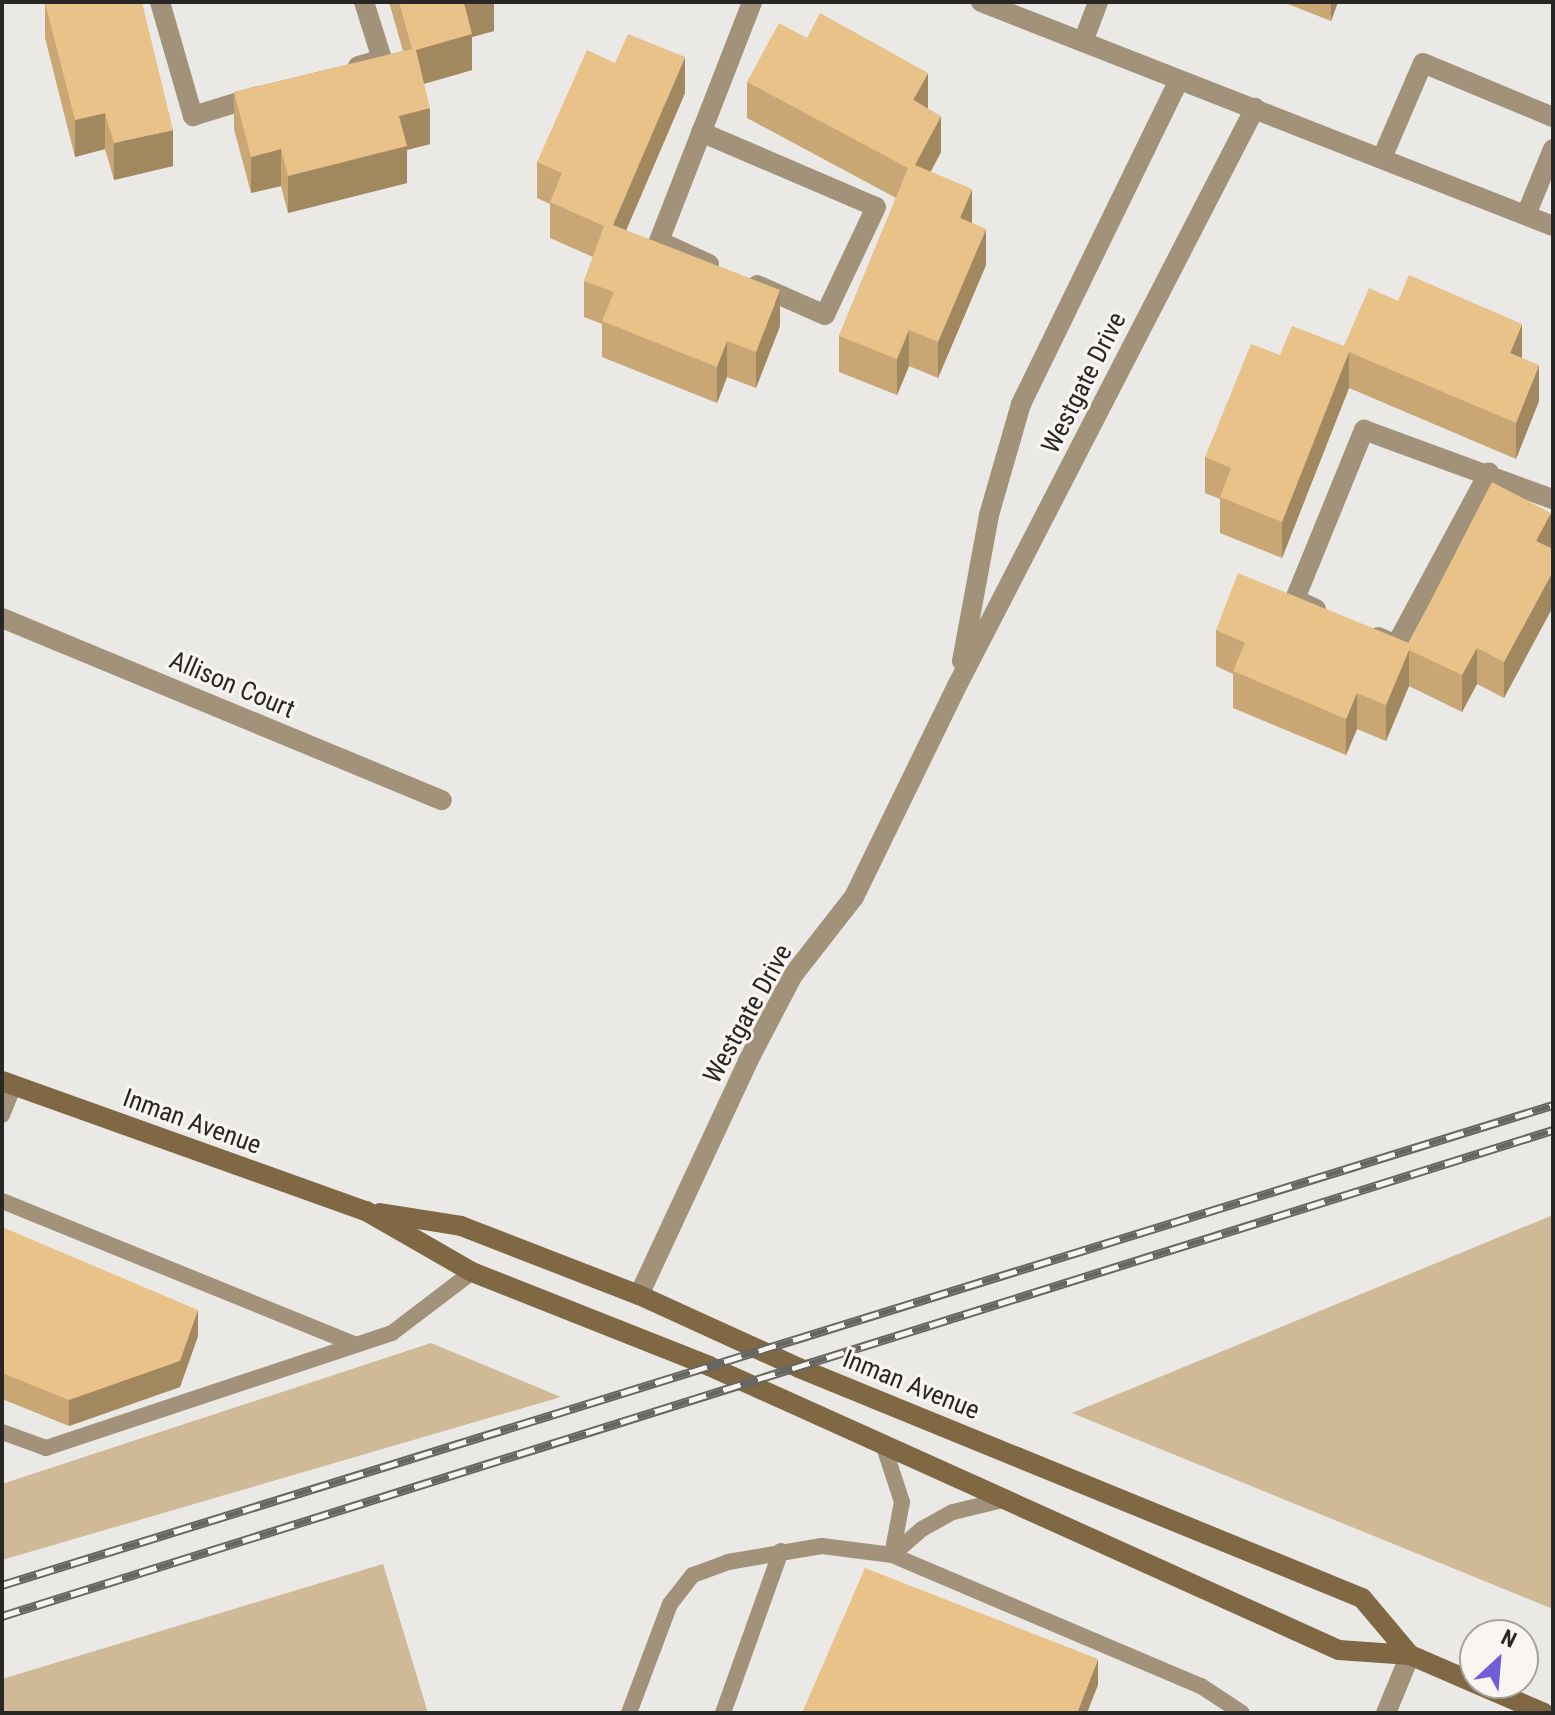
<!DOCTYPE html>
<html>
<head>
<meta charset="utf-8">
<style>
  body { margin:0 }
  #map { position:relative; width:1555px; height:1715px; overflow:hidden; background:#ebe9e5; font-family:"Roboto Condensed",sans-serif }
  div>[style] { position:absolute }
  .green>* { inset:0; background:#d0b996 }
  .service>* { height:16px; margin:-8px; padding:0 8px; transform-origin:8px; border-radius:8px; background:#a2927a }
  .minor>* { height:20px; margin:-10px; padding:0 10px; transform-origin:10px; border-radius:10px; background:#a2927a }
  .secondary>* { height:20px; margin:-10px; padding:0 10px; transform-origin:10px; border-radius:10px; background:#806845 }
  .rail>* { height:9px; margin-top:-4.5px; transform-origin:0; background:repeating-linear-gradient(90deg,#f9f6f2 0 18px,#676663 0 36px); box-sizing:border-box; border-block:2px solid #676663 }
  .wall>* { inset:0; background:#c8a775 }
  .shaded-wall>* { inset:0; background:#a2885f }
  .building>* { inset:0; background:#e8c288 }
  span { translate:-50% -50%; white-space:nowrap; text-align:center; line-height:1.15; -webkit-text-stroke:6px #f9f6f2; paint-order:stroke }
  .street-label { font-size:26px; color:#282725 }
  .frame { position:absolute; inset:0; border:4px solid #282725; pointer-events:none }
  .north { position:absolute; left:1459px; top:1619px; width:80px; height:80px; box-sizing:border-box; background:#f9f6f2; border:2px solid #a5a3a0; border-radius:50%; rotate:26deg; font-size:22px; font-weight:700; line-height:32px; text-align:center; color:#282725 }
  .north::after { content:''; display:block; margin:auto; width:28px; height:36px; background:#735dd7; clip-path:polygon(50% 0,100% 100%,50% 72%,0 100%) }
</style>
</head>
<body>
<div id="map">
  <div class="green">
    <i style="clip-path:polygon(1553px 1215px,1553px 1609px,1072px 1413px)"></i>
    <i style="clip-path:polygon(431px 1343px,561px 1397px,2px 1560px,2px 1484px)"></i>
    <i style="clip-path:polygon(383px 1564px,428px 1713px,2px 1713px,2px 1679px)"></i>
  </div>
  <div class="service">
    <i style="left:2px;top:1115px;width:31px;rotate:-68deg"></i>
    <i style="left:2px;top:1201px;width:381px;rotate:22.1deg"></i>
    <i style="left:2px;top:1432px;width:47px;rotate:20deg"></i>
    <i style="left:46px;top:1448px;width:365px;rotate:-18.4deg"></i>
    <i style="left:392px;top:1333px;width:101px;rotate:-37.3deg"></i>
    <i style="left:884px;top:1447px;width:58px;rotate:71.9deg"></i>
    <i style="left:902px;top:1502px;width:54px;rotate:100.7deg"></i>
    <i style="left:892px;top:1555px;width:40px;rotate:-41deg"></i>
    <i style="left:922px;top:1529px;width:35px;rotate:-29deg"></i>
    <i style="left:953px;top:1512px;width:51px;rotate:-13.5deg"></i>
    <i style="left:629px;top:1713px;width:116px;rotate:-69.4deg"></i>
    <i style="left:670px;top:1604px;width:37px;rotate:-52deg"></i>
    <i style="left:693px;top:1575px;width:37px;rotate:-20deg"></i>
    <i style="left:728px;top:1562px;width:95px;rotate:-9.7deg"></i>
    <i style="left:822px;top:1546px;width:71px;rotate:7.3deg"></i>
    <i style="left:892px;top:1555px;width:336px;rotate:23deg"></i>
    <i style="left:1201px;top:1686px;width:49px;rotate:33.4deg"></i>
    <i style="left:723px;top:1713px;width:172px;rotate:-70.3deg"></i>
  </div>
  <div class="minor">
    <i style="left:160px;top:2px;width:119px;rotate:73.9deg"></i>
    <i style="left:193px;top:116px;width:68px;rotate:-17.1deg"></i>
    <i style="left:981px;top:2px;width:614px;rotate:21.39deg"></i>
    <i style="left:1083px;top:42px;width:43px;rotate:-69.4deg"></i>
    <i style="left:358px;top:66px;width:25px;rotate:-16deg"></i>
    <i style="left:382px;top:59px;width:60px;rotate:-107.5deg"></i>
    <i style="left:701px;top:132px;width:190px;rotate:23.2deg"></i>
    <i style="left:876px;top:207px;width:119px;rotate:115.3deg"></i>
    <i style="left:825px;top:315px;width:74px;rotate:-156.2deg"></i>
    <i style="left:1382px;top:158px;width:103px;rotate:-66.7deg"></i>
    <i style="left:1423px;top:63px;width:141px;rotate:22.6deg"></i>
    <i style="left:1526px;top:215px;width:71px;rotate:-67.8deg"></i>
    <i style="left:709px;top:264px;width:55px;rotate:-155.3deg"></i>
    <i style="left:659px;top:241px;width:256px;rotate:-68.7deg"></i>
    <i style="left:1316px;top:609px;width:23px;rotate:-155deg"></i>
    <i style="left:1295px;top:599px;width:183px;rotate:-67.8deg"></i>
    <i style="left:1364px;top:430px;width:201px;rotate:20.1deg"></i>
    <i style="left:2px;top:618px;width:476px;rotate:22.5deg"></i>
    <i style="left:1378px;top:637px;width:20px;rotate:24deg"></i>
    <i style="left:1396px;top:645px;width:196px;rotate:-61.7deg"></i>
    <i style="left:962px;top:661px;width:148px;rotate:-79.5deg"></i>
    <i style="left:989px;top:515px;width:116px;rotate:-73.9deg"></i>
    <i style="left:1021px;top:404px;width:360px;rotate:-64deg"></i>
    <i style="left:639px;top:1295px;width:258px;rotate:-65deg"></i>
    <i style="left:748px;top:1061px;width:97px;rotate:-62.4deg"></i>
    <i style="left:793px;top:975px;width:99px;rotate:-52deg"></i>
    <i style="left:854px;top:897px;width:239px;rotate:-64deg"></i>
    <i style="left:959px;top:682px;width:646px;rotate:-62.72deg"></i>
    <i style="left:1386px;top:1713px;width:63px;rotate:-67.5deg"></i>
  </div>
  <div class="secondary">
    <i style="left:2px;top:1081px;width:387px;rotate:19.7deg"></i>
    <i style="left:366px;top:1211px;width:122px;rotate:29.9deg"></i>
    <i style="left:472px;top:1272px;width:255px;rotate:21.6deg"></i>
    <i style="left:709px;top:1366px;width:691px;rotate:24.27deg"></i>
    <i style="left:1339px;top:1650px;width:71px;rotate:4deg"></i>
    <i style="left:1410px;top:1655px;width:146px;rotate:23.4deg"></i>
    <i style="left:380px;top:1213px;width:82px;rotate:9.1deg"></i>
    <i style="left:461px;top:1226px;width:191px;rotate:21.2deg"></i>
    <i style="left:639px;top:1295px;width:176px;rotate:24.5deg"></i>
    <i style="left:799px;top:1368px;width:608px;rotate:22.22deg"></i>
    <i style="left:1362px;top:1598px;width:75px;rotate:49.9deg"></i>
  </div>
  <div class="rail">
    <i style="left:2px;top:1585px;width:1624px;rotate:-17.2deg"></i>
    <i style="left:2px;top:1616px;width:1625px;rotate:-17.4deg"></i>
  </div>
  <div class="wall">
    <i style="clip-path:polygon(45px 2px,173px 166px,114px 180px,105px 149px,75px 157px,45px 38px)"></i>
    <i style="clip-path:polygon(389px 2px,494px 2px,494px 31px,472px 37px,472px 70px,424px 84px,430px 144px,407px 150px,407px 183px,288px 213px,281px 186px,251px 193px,234px 129px,234px 92px,403px 51px)"></i>
    <i style="clip-path:polygon(1283px 2px,1338px 2px,1331px 21px)"></i>
    <i style="clip-path:polygon(747px 82px,928px 109px,941px 152px,930px 172px,972px 223px,986px 265px,938px 378px,909px 366px,897px 395px,839px 372px,839px 336px,896px 198px,747px 118px)"></i>
    <i style="clip-path:polygon(685px 93px,626px 230px,780px 326px,756px 388px,727px 377px,717px 403px,602px 357px,602px 324px,584px 317px,584px 281px,593px 257px,550px 238px,550px 204px,537px 198px,537px 162px)"></i>
    <i style="clip-path:polygon(1344px 346px,1522px 358px,1539px 401px,1516px 459px,1349px 388px,1282px 558px,1220px 533px,1220px 499px,1205px 493px,1205px 457px,1280px 355px)"></i>
    <i style="clip-path:polygon(1551px 513px,1504px 698px,1477px 684px,1462px 712px,1409px 686px,1386px 741px,1357px 729px,1346px 755px,1233px 708px,1233px 674px,1216px 666px,1216px 630px,1409px 643px)"></i>
    <i style="clip-path:polygon(2px 1227px,198px 1336px,180px 1387px,69px 1426px,2px 1399px)"></i>
  </div>
  <div class="shaded-wall">
    <i style="clip-path:polygon(467px 2px,494px 2px,494px 31px,472px 37px,472px 70px,416px 86px,416px 50px,464px 3px)"></i>
    <i style="clip-path:polygon(1331px 2px,1338px 2px,1331px 21px)"></i>
    <i style="clip-path:polygon(685px 57px,685px 93px,613px 261px,613px 225px)"></i>
    <i style="clip-path:polygon(928px 73px,928px 109px,913px 100px)"></i>
    <i style="clip-path:polygon(430px 108px,430px 144px,407px 150px,407px 183px,288px 213px,288px 176px,399px 116px)"></i>
    <i style="clip-path:polygon(105px 113px,105px 149px,75px 157px,75px 120px)"></i>
    <i style="clip-path:polygon(941px 116px,941px 152px,915px 202px,915px 165px)"></i>
    <i style="clip-path:polygon(173px 130px,173px 166px,114px 180px,114px 143px)"></i>
    <i style="clip-path:polygon(281px 149px,281px 186px,251px 193px,251px 157px)"></i>
    <i style="clip-path:polygon(972px 189px,972px 225px,960px 218px)"></i>
    <i style="clip-path:polygon(986px 229px,986px 265px,938px 378px,938px 342px)"></i>
    <i style="clip-path:polygon(780px 290px,780px 326px,756px 388px,756px 352px)"></i>
    <i style="clip-path:polygon(1522px 324px,1522px 360px,1510px 353px)"></i>
    <i style="clip-path:polygon(909px 330px,909px 366px,897px 395px,897px 359px)"></i>
    <i style="clip-path:polygon(727px 341px,727px 377px,717px 403px,717px 367px)"></i>
    <i style="clip-path:polygon(1349px 352px,1349px 388px,1282px 558px,1282px 522px)"></i>
    <i style="clip-path:polygon(1539px 365px,1539px 401px,1516px 459px,1516px 423px)"></i>
    <i style="clip-path:polygon(1551px 513px,1551px 550px,1536px 541px)"></i>
    <i style="clip-path:polygon(1553px 571px,1553px 607px,1504px 698px,1504px 662px)"></i>
    <i style="clip-path:polygon(1477px 648px,1477px 684px,1462px 712px,1462px 675px)"></i>
    <i style="clip-path:polygon(1409px 650px,1409px 686px,1386px 741px,1386px 705px)"></i>
    <i style="clip-path:polygon(1357px 693px,1357px 729px,1346px 755px,1346px 719px)"></i>
    <i style="clip-path:polygon(198px 1310px,198px 1336px,180px 1387px,69px 1426px,69px 1400px)"></i>
    <i style="clip-path:polygon(1098px 1659px,1098px 1685px,1087px 1713px,1077px 1713px)"></i>
  </div>
  <div class="building">
    <i style="clip-path:polygon(45px 2px,142px 2px,173px 130px,114px 143px,105px 113px,75px 120px)"></i>
    <i style="clip-path:polygon(399px 2px,467px 2px,464px 3px,472px 34px,416px 50px,430px 108px,399px 116px,407px 146px,288px 176px,281px 149px,251px 157px,234px 92px,412px 49px)"></i>
    <i style="clip-path:polygon(820px 13px,928px 73px,913px 100px,941px 116px,915px 165px,972px 189px,960px 218px,986px 229px,938px 342px,909px 330px,897px 359px,839px 336px,908px 168px,747px 82px,779px 23px,807px 38px)"></i>
    <i style="clip-path:polygon(628px 34px,685px 57px,613px 225px,780px 290px,756px 352px,727px 341px,717px 367px,602px 321px,614px 292px,584px 281px,604px 226px,550px 202px,562px 173px,537px 162px,587px 50px,615px 63px)"></i>
    <i style="clip-path:polygon(1409px 275px,1522px 324px,1510px 353px,1539px 365px,1516px 423px,1349px 352px,1282px 522px,1220px 497px,1231px 468px,1205px 457px,1251px 344px,1280px 355px,1292px 326px,1344px 346px,1369px 288px,1398px 301px)"></i>
    <i style="clip-path:polygon(1492px 482px,1551px 513px,1536px 541px,1553px 549px,1553px 571px,1504px 662px,1477px 648px,1462px 675px,1409px 650px,1386px 705px,1357px 693px,1346px 719px,1233px 671px,1245px 643px,1216px 630px,1238px 573px,1409px 643px)"></i>
    <i style="clip-path:polygon(2px 1227px,198px 1310px,180px 1361px,69px 1400px,2px 1373px)"></i>
    <i style="clip-path:polygon(865px 1568px,1098px 1659px,1077px 1713px,802px 1713px)"></i>
  </div>
  <div class="street-label">
    <span style="left:1084px;top:383px;rotate:-63deg">Westgate Drive</span>
    <span style="left:232px;top:685px;rotate:23deg">Allison Court</span>
    <span style="left:748px;top:1014px;rotate:-61deg">Westgate Drive</span>
    <span style="left:192px;top:1122px;rotate:20deg">Inman Avenue</span>
    <span style="left:911px;top:1385px;rotate:22deg">Inman Avenue</span>
  </div>
  <div class="frame"></div>
  <div class="north">N</div>
</div>
</body>
</html>
